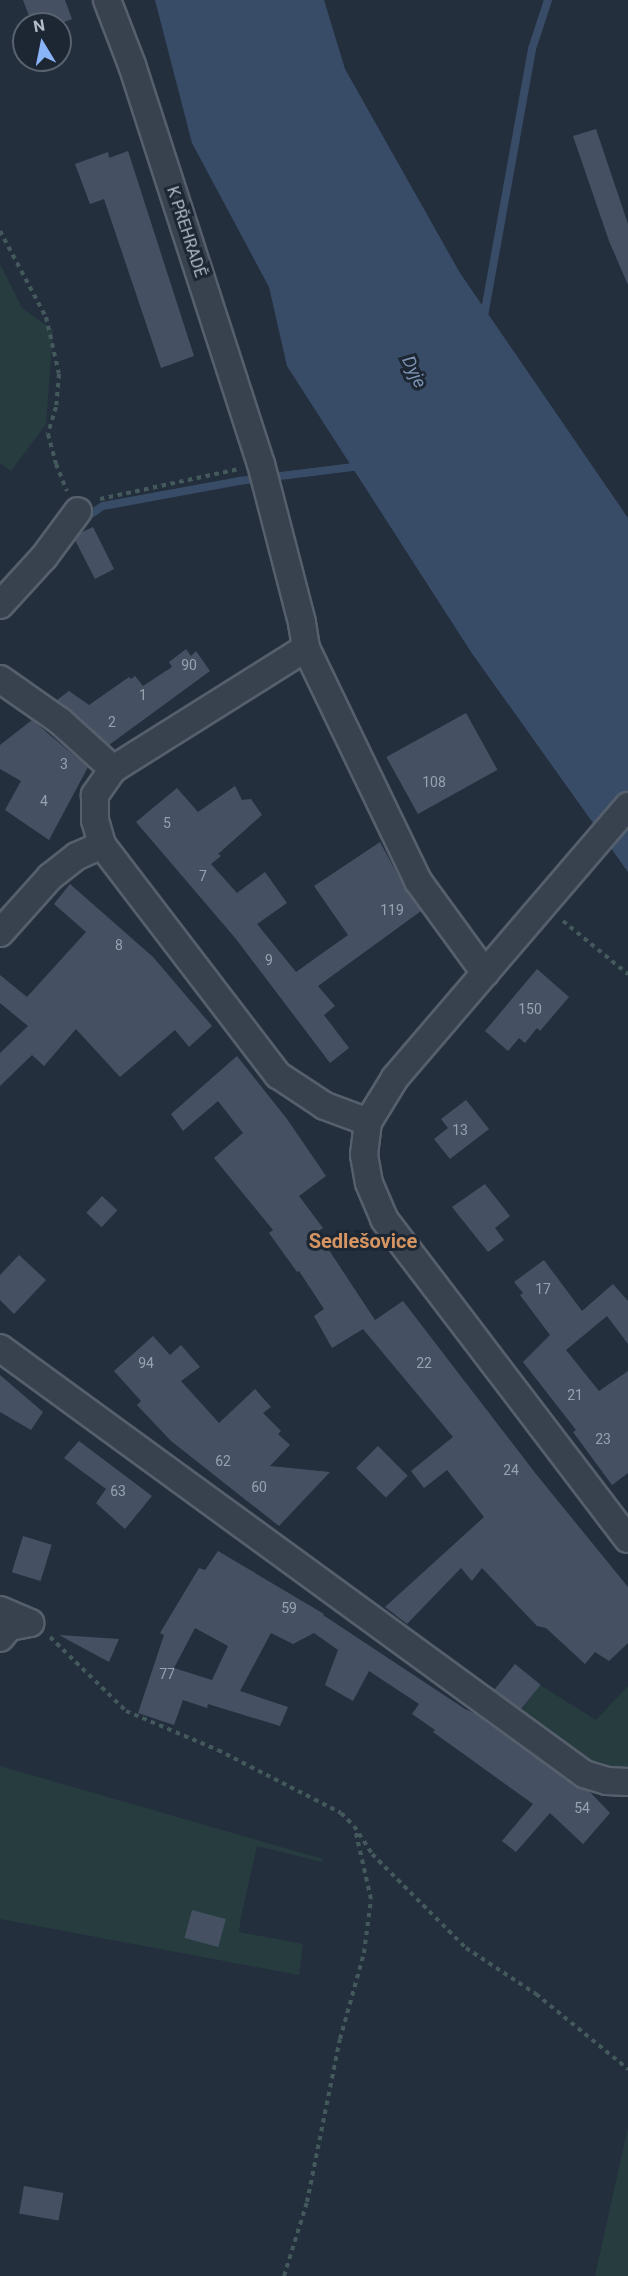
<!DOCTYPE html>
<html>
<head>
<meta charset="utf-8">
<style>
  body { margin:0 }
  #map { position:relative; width:628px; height:2276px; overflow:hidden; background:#242f3e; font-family:Roboto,sans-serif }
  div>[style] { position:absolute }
  .green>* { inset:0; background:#263c3f }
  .water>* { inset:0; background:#394c67 }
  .stream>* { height:8px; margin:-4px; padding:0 4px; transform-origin:4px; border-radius:4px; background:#394c67 }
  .building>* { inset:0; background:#455162; transform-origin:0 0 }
  .path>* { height:4px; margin-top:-2px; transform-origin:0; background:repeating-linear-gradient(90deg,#44595c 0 4.5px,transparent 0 9px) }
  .roads { filter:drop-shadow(2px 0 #565f6c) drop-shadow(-2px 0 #565f6c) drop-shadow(0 2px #565f6c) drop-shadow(0 -2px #565f6c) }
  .minor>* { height:26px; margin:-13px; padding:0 13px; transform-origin:13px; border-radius:13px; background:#38414e }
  span { translate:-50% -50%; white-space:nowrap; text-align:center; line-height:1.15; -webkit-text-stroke:6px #1d2633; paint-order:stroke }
  .number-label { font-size:14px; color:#98a1af }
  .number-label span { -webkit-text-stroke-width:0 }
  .street-label { font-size:16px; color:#b4bcc9 }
  .water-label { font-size:18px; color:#7c92b1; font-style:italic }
  .quarter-label { font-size:20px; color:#d59563; font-weight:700 }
  .north { position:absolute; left:12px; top:12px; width:60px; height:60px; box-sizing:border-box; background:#1d2633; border:2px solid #59626f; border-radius:50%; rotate:350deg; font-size:16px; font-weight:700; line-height:24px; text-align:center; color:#b4bcc9 }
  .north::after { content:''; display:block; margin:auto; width:21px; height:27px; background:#8ab4f8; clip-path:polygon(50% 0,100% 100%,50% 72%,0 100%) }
</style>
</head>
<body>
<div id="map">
  <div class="green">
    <i style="clip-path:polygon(0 264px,22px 308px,53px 330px,46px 424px,11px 471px,0 463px)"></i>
    <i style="clip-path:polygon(540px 1685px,596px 1720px,628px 1686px,628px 1774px,590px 1766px,518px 1714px)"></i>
    <i style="clip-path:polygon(0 1766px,323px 1859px,322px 1862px,257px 1846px,241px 1917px,239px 1932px,303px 1944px,299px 1975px,0 1919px)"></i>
    <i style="clip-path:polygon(628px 2127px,628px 2276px,595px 2276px)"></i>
  </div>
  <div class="water">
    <i style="clip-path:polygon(155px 0,324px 0,345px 69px,460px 273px,628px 518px,628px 872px,471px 652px,287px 366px,269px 287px,192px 143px)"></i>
  </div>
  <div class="stream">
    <i style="left:484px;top:316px;width:271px;rotate:-79.8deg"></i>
    <i style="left:532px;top:49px;width:52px;rotate:-71.9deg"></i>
    <i style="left:82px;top:520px;width:25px;rotate:-34deg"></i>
    <i style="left:103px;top:506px;width:138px;rotate:-10.4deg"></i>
    <i style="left:239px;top:481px;width:124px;rotate:-7deg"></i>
  </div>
  <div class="building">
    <i style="clip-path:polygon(23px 0,65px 0,72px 19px,59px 24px,32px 24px)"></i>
    <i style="clip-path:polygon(596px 129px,628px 224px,628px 285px,609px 241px,573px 136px)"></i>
    <i style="clip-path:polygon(128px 151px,194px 356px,161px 368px,104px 199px,90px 204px,75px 164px,108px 152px,109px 158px)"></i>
    <i style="clip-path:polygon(93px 527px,114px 569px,95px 579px,75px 540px,80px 533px)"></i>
    <i style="clip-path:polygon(186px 649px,191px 656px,196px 651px,210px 671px,109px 745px,57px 700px,69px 691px,89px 705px,129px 677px,131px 679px,135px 676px,143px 686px,172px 667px,169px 662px)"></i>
    <i style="left:466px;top:713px;width:65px;height:91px;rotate:61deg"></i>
    <i style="clip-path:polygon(32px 720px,88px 767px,49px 840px,5px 810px,21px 781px,0 769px,0 745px)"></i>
    <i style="clip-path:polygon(235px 786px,242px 800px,251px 799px,262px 815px,218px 854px,221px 856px,211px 864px,237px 893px,265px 872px,287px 903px,257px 924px,296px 972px,348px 935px,314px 886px,380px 842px,405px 888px,421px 911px,318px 986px,335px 1006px,324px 1015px,349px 1048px,330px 1063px,236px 939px,136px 822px,177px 788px,198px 812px)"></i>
    <i style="clip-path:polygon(70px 884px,153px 957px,212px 1026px,189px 1047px,175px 1030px,120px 1077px,76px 1029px,44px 1066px,32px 1055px,0 1086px,0 1053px,28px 1026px,0 1003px,0 975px,27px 997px,86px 932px,54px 904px)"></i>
    <i style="clip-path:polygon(537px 969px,569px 997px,540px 1031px,537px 1028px,525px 1043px,519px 1038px,508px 1051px,485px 1031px)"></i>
    <i style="clip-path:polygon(237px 1056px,287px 1119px,326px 1176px,299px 1196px,323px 1228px,317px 1232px,375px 1320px,403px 1301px,536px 1474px,628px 1587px,628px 1643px,609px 1661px,595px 1652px,585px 1664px,546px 1628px,537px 1626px,482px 1568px,472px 1581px,461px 1568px,407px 1624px,385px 1607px,484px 1517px,447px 1470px,424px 1488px,411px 1471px,453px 1437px,363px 1329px,332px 1348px,314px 1316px,324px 1309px,299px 1271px,297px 1272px,269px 1233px,273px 1230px,214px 1158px,243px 1133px,218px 1101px,183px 1131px,171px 1114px)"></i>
    <i style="clip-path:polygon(466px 1100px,489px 1129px,450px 1159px,434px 1139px,448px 1128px,441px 1119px)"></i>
    <i style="clip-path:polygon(485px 1184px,510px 1216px,495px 1228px,504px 1240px,488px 1252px,452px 1207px)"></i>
    <i style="left:102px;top:1196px;width:21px;height:23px;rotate:43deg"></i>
    <i style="clip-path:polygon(19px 1255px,46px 1280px,14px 1314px,0 1300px,0 1275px)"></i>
    <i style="clip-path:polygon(544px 1260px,582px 1311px,613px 1284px,628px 1301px,628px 1344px,607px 1316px,566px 1350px,599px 1391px,628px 1371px,628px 1473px,612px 1485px,573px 1432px,576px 1430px,523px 1362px,550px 1335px,520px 1295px,523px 1293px,514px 1282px)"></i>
    <i style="clip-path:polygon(153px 1336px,170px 1355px,181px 1345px,200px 1367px,181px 1381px,219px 1423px,255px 1389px,271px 1407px,263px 1413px,281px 1431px,278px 1434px,290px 1445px,270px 1466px,330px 1472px,279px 1526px,171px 1441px,137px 1405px,141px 1401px,114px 1371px)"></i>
    <i style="clip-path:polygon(0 1375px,43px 1412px,31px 1430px,0 1412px)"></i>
    <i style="clip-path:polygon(79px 1441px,152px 1496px,125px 1529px,96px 1503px,106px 1489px,64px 1458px)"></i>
    <i style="left:378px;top:1446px;width:42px;height:31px;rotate:45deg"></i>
    <i style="left:23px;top:1536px;width:30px;height:38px;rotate:17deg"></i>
    <i style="clip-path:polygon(evenodd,218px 1551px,324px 1614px,323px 1615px,465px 1709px,478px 1715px,575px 1786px,589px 1791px,610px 1813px,583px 1844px,550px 1813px,516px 1852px,502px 1841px,533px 1804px,433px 1732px,435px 1730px,412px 1714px,419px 1704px,369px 1671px,353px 1701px,325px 1685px,338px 1650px,314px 1633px,293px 1644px,271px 1633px,240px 1691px,288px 1707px,280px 1726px,208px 1704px,207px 1708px,183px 1700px,174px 1725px,138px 1713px,164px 1635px,160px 1633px,199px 1568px,205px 1570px,218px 1551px,195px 1628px,228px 1646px,212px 1680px,174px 1668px,195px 1628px)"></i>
    <i style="clip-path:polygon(59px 1635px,119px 1639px,109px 1662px)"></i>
    <i style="left:515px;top:1664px;width:33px;height:33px;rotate:39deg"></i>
    <i style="left:192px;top:1910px;width:35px;height:29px;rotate:15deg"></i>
    <i style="left:24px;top:2186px;width:40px;height:28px;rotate:10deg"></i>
  </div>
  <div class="path">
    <i style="left:0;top:231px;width:98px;rotate:61.9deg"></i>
    <i style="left:46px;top:317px;width:58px;rotate:77.2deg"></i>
    <i style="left:59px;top:374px;width:33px;rotate:95deg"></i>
    <i style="left:56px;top:407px;width:28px;rotate:107deg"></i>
    <i style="left:48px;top:434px;width:31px;rotate:75deg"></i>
    <i style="left:56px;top:464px;width:29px;rotate:68deg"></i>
    <i style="left:100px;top:499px;width:142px;rotate:-12.2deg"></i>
    <i style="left:563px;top:921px;width:84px;rotate:39.2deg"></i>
    <i style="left:50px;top:1637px;width:106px;rotate:44.2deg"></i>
    <i style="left:126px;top:1711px;width:100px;rotate:23deg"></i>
    <i style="left:218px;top:1750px;width:138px;rotate:27.1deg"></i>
    <i style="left:341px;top:1813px;width:18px;rotate:45deg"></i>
    <i style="left:354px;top:1826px;width:33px;rotate:57deg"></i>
    <i style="left:372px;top:1854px;width:133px;rotate:45deg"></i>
    <i style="left:466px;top:1948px;width:84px;rotate:33.3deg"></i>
    <i style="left:536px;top:1994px;width:119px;rotate:39.2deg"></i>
    <i style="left:284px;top:2276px;width:77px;rotate:-72.7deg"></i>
    <i style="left:307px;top:2202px;width:166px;rotate:-78.6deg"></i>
    <i style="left:340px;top:2039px;width:89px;rotate:-74.4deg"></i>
    <i style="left:364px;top:1953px;width:54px;rotate:-82.6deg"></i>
    <i style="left:371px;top:1899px;width:72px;rotate:-102.9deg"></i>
  </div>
  <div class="roads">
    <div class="minor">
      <i style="left:107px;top:0;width:70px;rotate:69deg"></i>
      <i style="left:132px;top:65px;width:419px;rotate:72.1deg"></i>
      <i style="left:261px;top:464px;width:164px;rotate:75.5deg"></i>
      <i style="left:302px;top:623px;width:25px;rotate:81deg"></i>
      <i style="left:306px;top:648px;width:259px;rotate:64.3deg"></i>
      <i style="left:418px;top:881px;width:114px;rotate:53.9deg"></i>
      <i style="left:0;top:605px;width:65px;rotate:-47.5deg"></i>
      <i style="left:44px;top:557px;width:57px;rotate:-53.5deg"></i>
      <i style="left:306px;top:648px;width:228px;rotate:147.9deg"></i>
      <i style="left:113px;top:769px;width:32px;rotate:125deg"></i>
      <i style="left:95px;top:795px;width:25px;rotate:90deg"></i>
      <i style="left:95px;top:820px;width:26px;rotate:74deg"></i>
      <i style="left:102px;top:845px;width:290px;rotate:52.6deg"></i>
      <i style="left:278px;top:1075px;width:56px;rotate:33.4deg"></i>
      <i style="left:325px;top:1106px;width:46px;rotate:20.4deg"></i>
      <i style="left:0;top:679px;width:73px;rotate:35deg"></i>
      <i style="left:60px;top:721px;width:72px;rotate:42.2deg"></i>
      <i style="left:628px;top:806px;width:358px;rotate:130.6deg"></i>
      <i style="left:395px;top:1078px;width:52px;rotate:121.5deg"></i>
      <i style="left:368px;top:1122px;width:33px;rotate:97deg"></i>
      <i style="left:364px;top:1155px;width:28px;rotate:80deg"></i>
      <i style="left:369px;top:1183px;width:39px;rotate:67deg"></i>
      <i style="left:384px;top:1219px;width:402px;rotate:52.7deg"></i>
      <i style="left:0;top:933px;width:75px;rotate:-48.2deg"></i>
      <i style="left:50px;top:877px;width:34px;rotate:-38deg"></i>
      <i style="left:77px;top:856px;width:27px;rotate:-24deg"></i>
      <i style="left:0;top:1348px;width:723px;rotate:36.11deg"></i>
      <i style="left:584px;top:1774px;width:24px;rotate:17deg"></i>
      <i style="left:607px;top:1781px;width:21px;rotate:3deg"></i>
      <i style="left:0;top:1610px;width:33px;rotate:23deg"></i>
      <i style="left:30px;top:1623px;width:21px;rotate:169deg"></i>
      <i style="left:9px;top:1627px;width:14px;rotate:129deg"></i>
    </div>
  </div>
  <div class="number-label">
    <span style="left:189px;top:665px">90</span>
    <span style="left:143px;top:695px">1</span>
    <span style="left:112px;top:722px">2</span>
    <span style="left:64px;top:764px">3</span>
    <span style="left:434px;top:782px">108</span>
    <span style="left:44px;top:801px">4</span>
    <span style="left:167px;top:823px">5</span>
    <span style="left:203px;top:876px">7</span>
    <span style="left:392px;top:910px">119</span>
    <span style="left:119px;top:945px">8</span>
    <span style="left:269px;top:960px">9</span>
    <span style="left:530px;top:1009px">150</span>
    <span style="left:460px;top:1130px">13</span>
    <span style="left:543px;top:1289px">17</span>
    <span style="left:146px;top:1363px">94</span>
    <span style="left:424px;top:1363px">22</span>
    <span style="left:575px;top:1395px">21</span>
    <span style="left:603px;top:1439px">23</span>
    <span style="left:223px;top:1461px">62</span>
    <span style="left:511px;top:1470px">24</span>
    <span style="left:259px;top:1487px">60</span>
    <span style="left:118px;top:1491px">63</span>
    <span style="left:289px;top:1608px">59</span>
    <span style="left:167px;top:1674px">77</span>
    <span style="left:582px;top:1808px">54</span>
  </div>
  <div class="street-label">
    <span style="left:186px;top:232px;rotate:72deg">K PŘEHRADĚ</span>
  </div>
  <div class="water-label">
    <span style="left:414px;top:372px;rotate:64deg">Dyje</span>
  </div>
  <div class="quarter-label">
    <span style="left:363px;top:1241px">Sedlešovice</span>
  </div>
  <div class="north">N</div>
</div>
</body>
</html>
